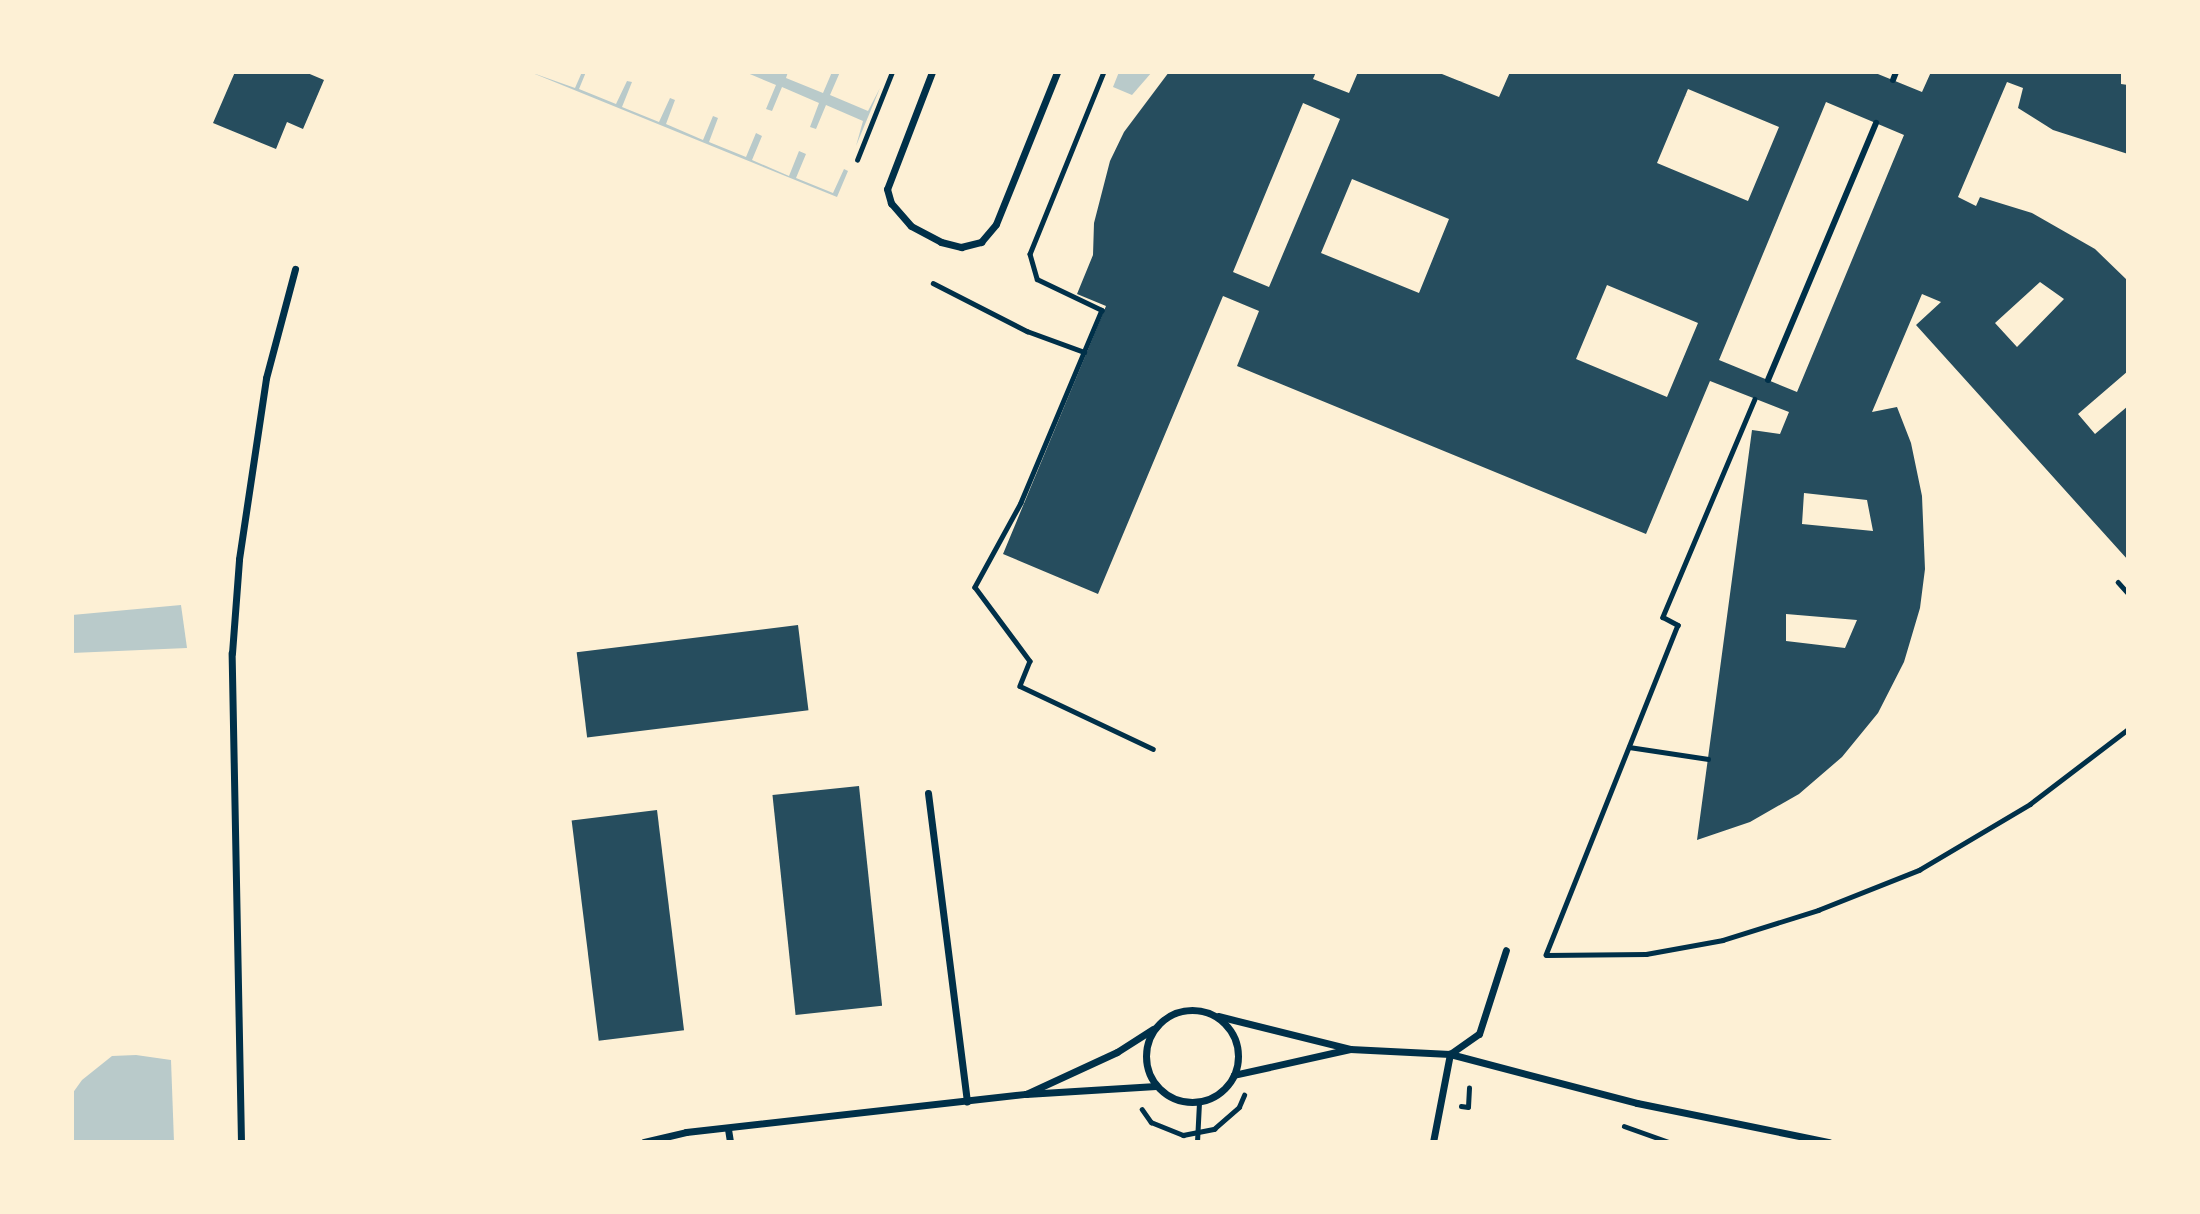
<!DOCTYPE html>
<html>
<head>
<meta charset="utf-8">
<style>
  body { margin:0 }
  #map { position:relative; width:2200px; height:1214px; overflow:hidden; background:#fdf0d5; font-family:"Titillium Web",sans-serif }
  div>[style] { position:absolute }
  .green>* { inset:0; background:#b9caca }
  .building>* { inset:0; background:#264d5e; transform-origin:0 0 }
  .path>* { height:4.5px; margin:-2.25px; padding:0 2.25px; transform-origin:2.25px; border-radius:2.25px; background:#003049 }
  .pedestrian>* { height:6px; margin:-3px; padding:0 3px; transform-origin:3px; border-radius:3px; background:#003049 }
  .minor>* { height:7px; margin:-3.5px; padding:0 3.5px; transform-origin:3.5px; border-radius:3.5px; background:#003049 }
  .minor>.ring { margin:-3.5px; padding:0; box-sizing:content-box; background:none; border:7px solid #003049; border-radius:50% }
  span { translate:-50% -50%; white-space:nowrap; text-align:center; line-height:1.15; -webkit-text-stroke:7px #fdf0d5; paint-order:stroke }
  .frame { position:absolute; inset:0; border:74px solid #fdf0d5; pointer-events:none }
</style>
</head>
<body>
<div id="map">
  <div class="green">
    <i style="clip-path:polygon(530px 72px,575px 88px,582px 72px,586px 72px,579px 89px,616px 104px,627px 81px,632px 82px,622px 107px,659px 122px,670px 98px,675px 100px,666px 124px,703px 140px,713px 116px,718px 118px,709px 142px,746px 157px,756px 133px,762px 136px,752px 160px,789px 176px,799px 151px,806px 154px,796px 178px,833px 193px,844px 169px,848px 171px,837px 197px)"></i>
    <i style="clip-path:polygon(745px 72px,788px 72px,786px 78px,823px 93px,832px 72px,840px 72px,830px 95px,868px 111px,880px 88px,856px 146px,863px 121px,826px 105px,816px 129px,810px 127px,819px 103px,782px 87px,772px 111px,766px 109px,776px 85px)"></i>
    <i style="clip-path:polygon(1119px 72px,1152px 72px,1132px 95px,1113px 87px)"></i>
    <i style="clip-path:polygon(181px 605px,187px 648px,72px 653px,72px 615px)"></i>
    <i style="clip-path:polygon(136px 1055px,171px 1060px,174px 1142px,72px 1142px,72px 1094px,82px 1080px,112px 1056px)"></i>
  </div>
  <div class="building">
    <i style="clip-path:polygon(235px 72px,305px 72px,324px 80px,303px 129px,287px 122px,276px 149px,213px 123px)"></i>
    <i style="clip-path:polygon(evenodd,1169px 72px,1316px 72px,1313px 79px,1349px 93px,1358px 72px,1437px 72px,1499px 97px,1510px 72px,1873px 72px,1922px 92px,1931px 72px,2121px 72px,2121px 84px,2128px 85px,2128px 154px,2053px 130px,2018px 108px,2023px 88px,2007px 82px,1958px 197px,1976px 206px,1980px 197px,2032px 213px,2095px 249px,2128px 281px,2128px 371px,2078px 414px,2095px 434px,2128px 406px,2128px 560px,1916px 325px,1941px 302px,1922px 294px,1872px 412px,1897px 407px,1911px 443px,1922px 496px,1925px 569px,1920px 608px,1904px 662px,1878px 713px,1842px 757px,1799px 794px,1750px 822px,1697px 840px,1752px 430px,1780px 434px,1789px 412px,1710px 381px,1646px 534px,1237px 366px,1259px 311px,1223px 296px,1098px 594px,1003px 554px,1106px 306px,1077px 294px,1093px 255px,1094px 223px,1110px 161px,1124px 132px,1169px 72px,1688px 89px,1779px 127px,1748px 201px,1657px 163px,1688px 89px,1169px 72px,1826px 102px,1904px 135px,1797px 392px,1719px 360px,1826px 102px,1169px 72px,1303px 103px,1340px 119px,1269px 287px,1233px 272px,1303px 103px,1169px 72px,1352px 179px,1449px 219px,1419px 293px,1321px 253px,1352px 179px,1169px 72px,2040px 282px,2064px 299px,2017px 347px,1995px 323px,2040px 282px,1169px 72px,1607px 285px,1698px 323px,1667px 397px,1576px 359px,1607px 285px,1169px 72px,1804px 493px,1867px 500px,1873px 531px,1802px 524px,1804px 493px,1169px 72px,1786px 614px,1857px 620px,1845px 648px,1786px 641px,1786px 614px)"></i>
    <i style="left:798px;top:625px;width:86px;height:223px;rotate:83deg"></i>
    <i style="left:859px;top:786px;width:221px;height:87px;rotate:84deg"></i>
    <i style="left:657px;top:810px;width:222px;height:86px;rotate:83deg"></i>
  </div>
  <div class="path">
    <i style="left:1104px;top:72px;width:196px;rotate:112.1deg"></i>
    <i style="left:1030px;top:254px;width:26px;rotate:74deg"></i>
    <i style="left:1037px;top:279px;width:72px;rotate:25.5deg"></i>
    <i style="left:1102px;top:310px;width:209px;rotate:112.8deg"></i>
    <i style="left:1021px;top:503px;width:96px;rotate:118.7deg"></i>
    <i style="left:975px;top:587px;width:92px;rotate:53.4deg"></i>
    <i style="left:1030px;top:661px;width:27px;rotate:112deg"></i>
    <i style="left:1020px;top:686px;width:147px;rotate:25.3deg"></i>
    <i style="left:857px;top:160px;width:95px;rotate:-68.3deg"></i>
    <i style="left:933px;top:283px;width:106px;rotate:27.1deg"></i>
    <i style="left:1027px;top:331px;width:61px;rotate:20.2deg"></i>
    <i style="left:1755px;top:399px;width:237px;rotate:112.9deg"></i>
    <i style="left:1663px;top:617px;width:17px;rotate:28deg"></i>
    <i style="left:1678px;top:625px;width:355px;rotate:111.8deg"></i>
    <i style="left:1546px;top:955px;width:100px;rotate:-0.6deg"></i>
    <i style="left:1646px;top:954px;width:78px;rotate:-10.3deg"></i>
    <i style="left:1723px;top:940px;width:100px;rotate:-17.5deg"></i>
    <i style="left:1818px;top:910px;width:109px;rotate:-21.6deg"></i>
    <i style="left:1919px;top:870px;width:129px;rotate:-30.7deg"></i>
    <i style="left:2030px;top:804px;width:123px;rotate:-37.4deg"></i>
    <i style="left:2118px;top:582px;width:15px;rotate:48deg"></i>
    <i style="left:1629px;top:747px;width:80px;rotate:8.6deg"></i>
    <i style="left:1461px;top:1106px;width:7px;rotate:8deg"></i>
    <i style="left:1468px;top:1107px;width:19px;rotate:-87deg"></i>
    <i style="left:1142px;top:1109px;width:16px;rotate:55deg"></i>
    <i style="left:1151px;top:1122px;width:35px;rotate:22deg"></i>
    <i style="left:1183px;top:1135px;width:32px;rotate:-11deg"></i>
    <i style="left:1214px;top:1129px;width:33px;rotate:-41deg"></i>
    <i style="left:1239px;top:1107px;width:13px;rotate:-67deg"></i>
    <i style="left:1624px;top:1126px;width:48px;rotate:19.6deg"></i>
    <i style="left:1197px;top:1142px;width:40px;rotate:-87.1deg"></i>
  </div>
  <div class="pedestrian">
    <i style="left:1893px;top:80px;width:9px;rotate:-69deg"></i>
    <i style="left:1768px;top:380px;width:279px;rotate:-67.2deg"></i>
  </div>
  <div class="minor">
    <i style="left:932px;top:72px;width:125px;rotate:111deg"></i>
    <i style="left:887px;top:189px;width:15px;rotate:74deg"></i>
    <i style="left:891px;top:203px;width:30px;rotate:49deg"></i>
    <i style="left:911px;top:226px;width:34px;rotate:28deg"></i>
    <i style="left:941px;top:242px;width:21px;rotate:14deg"></i>
    <i style="left:961px;top:247px;width:21px;rotate:-14deg"></i>
    <i style="left:981px;top:242px;width:23px;rotate:-50deg"></i>
    <i style="left:996px;top:224px;width:164px;rotate:-68.1deg"></i>
    <i style="left:928px;top:793px;width:311px;rotate:82.8deg"></i>
    <i class="ring" style="left:1146px;top:1010px;width:85px;height:85px"></i>
    <i style="left:1218px;top:1016px;width:136px;rotate:14deg"></i>
    <i style="left:1350px;top:1049px;width:119px;rotate:167.4deg"></i>
    <i style="left:1153px;top:1029px;width:43px;rotate:147.4deg"></i>
    <i style="left:1117px;top:1052px;width:100px;rotate:155.2deg"></i>
    <i style="left:1026px;top:1094px;width:130px;rotate:-3.5deg"></i>
    <i style="left:1350px;top:1049px;width:100px;rotate:2.9deg"></i>
    <i style="left:1450px;top:1054px;width:193px;rotate:14.7deg"></i>
    <i style="left:1637px;top:1103px;width:196px;rotate:11.5deg"></i>
    <i style="left:728px;top:1129px;width:13px;rotate:81deg"></i>
    <i style="left:241px;top:1142px;width:489px;rotate:-91.1deg"></i>
    <i style="left:232px;top:653px;width:94px;rotate:-85.7deg"></i>
    <i style="left:239px;top:559px;width:183px;rotate:-81.5deg"></i>
    <i style="left:266px;top:378px;width:113px;rotate:-75.1deg"></i>
    <i style="left:644px;top:1142px;width:43px;rotate:-13.4deg"></i>
    <i style="left:686px;top:1132px;width:342px;rotate:-6.4deg"></i>
    <i style="left:1433px;top:1142px;width:90px;rotate:-79.1deg"></i>
    <i style="left:1450px;top:1054px;width:35px;rotate:-35deg"></i>
    <i style="left:1479px;top:1034px;width:88px;rotate:-72.2deg"></i>
  </div>
  <div class="frame"></div>
</div>
</body>
</html>
